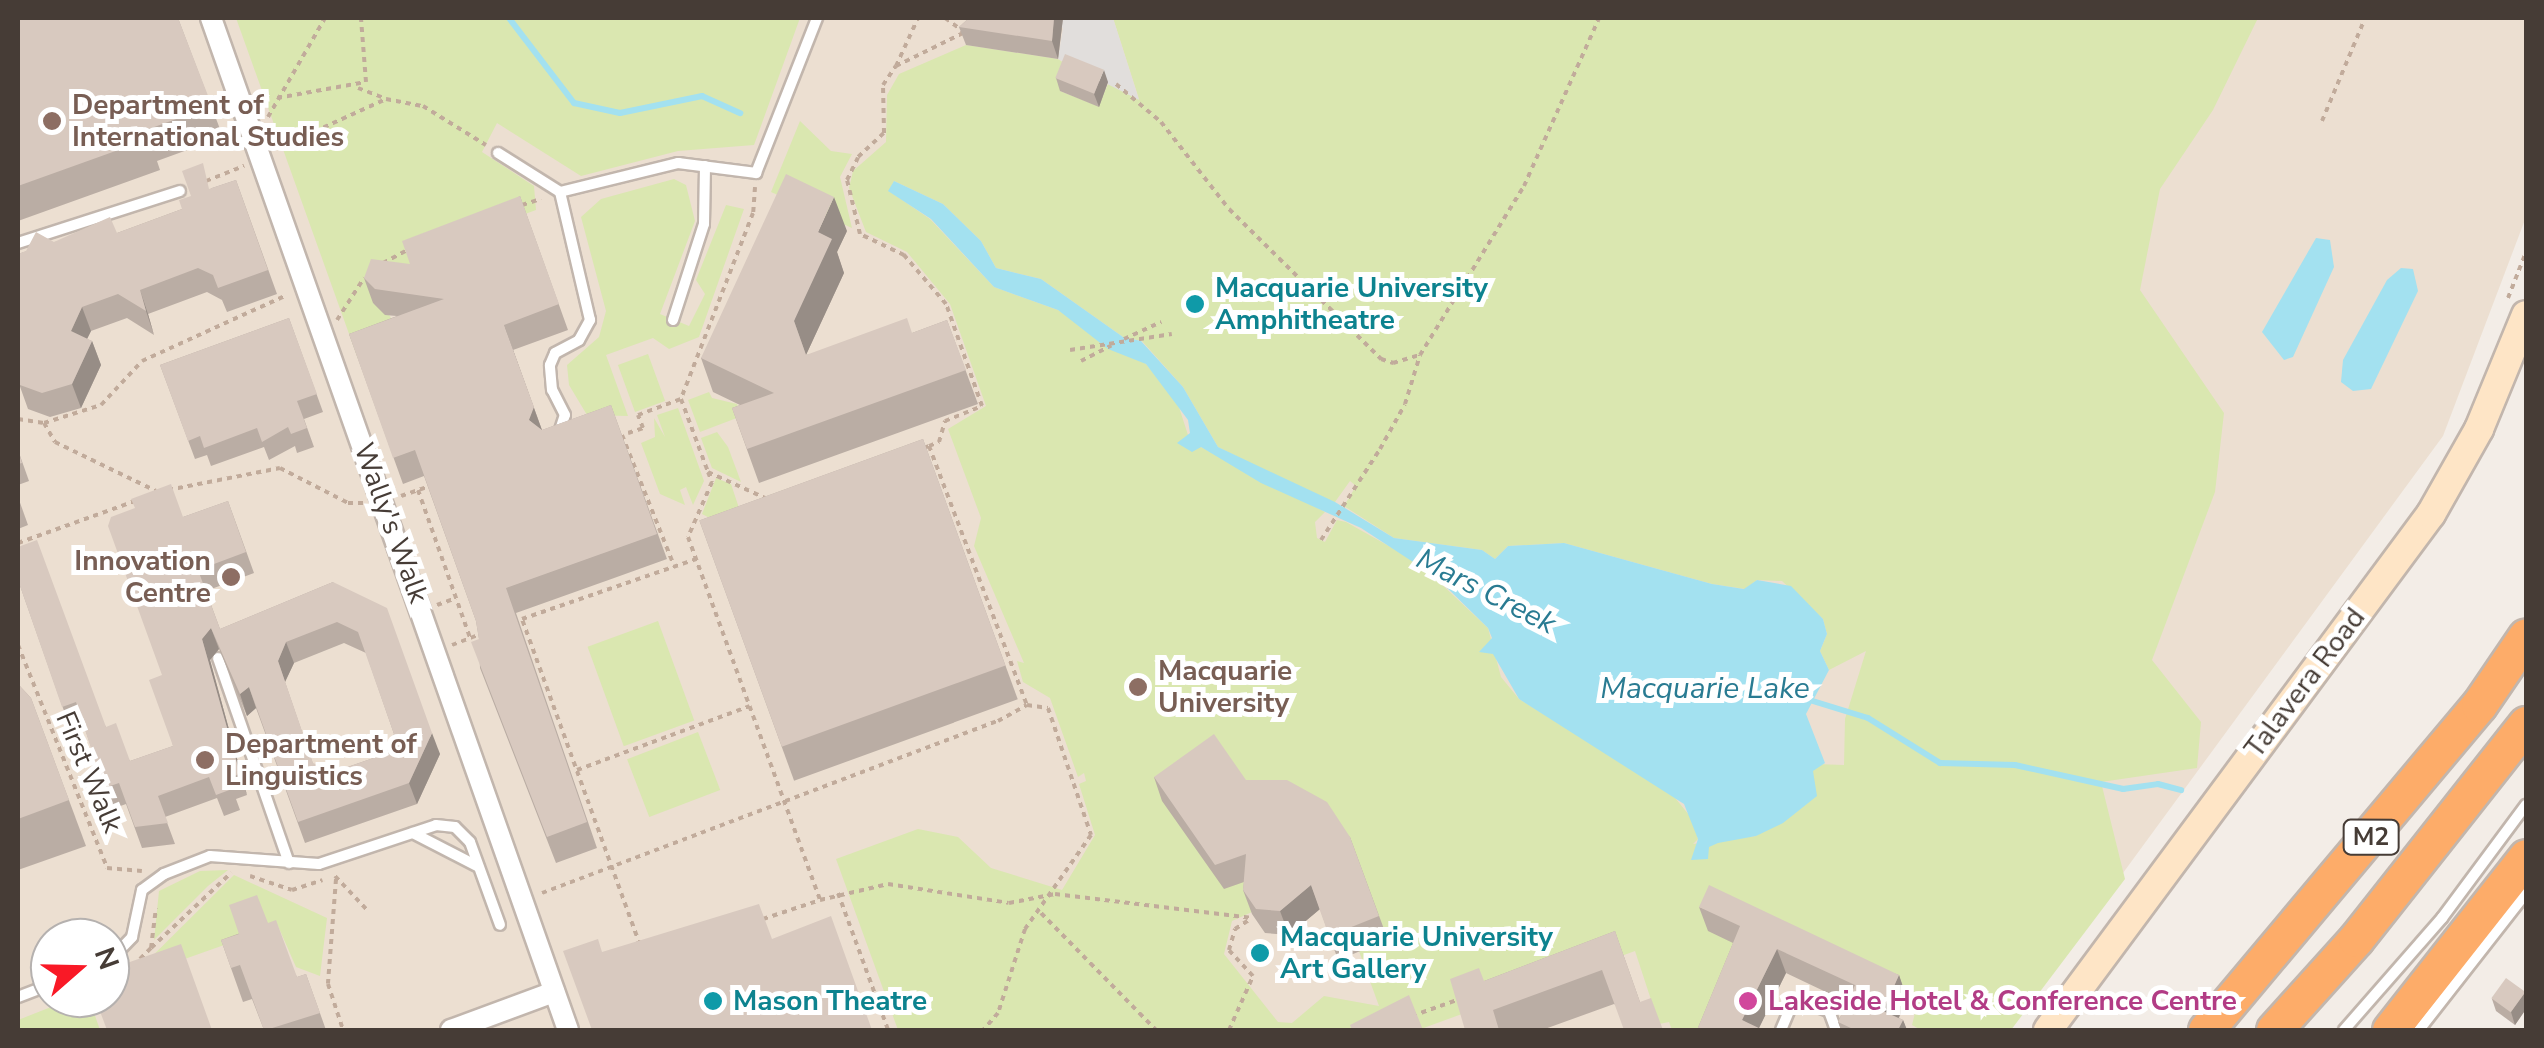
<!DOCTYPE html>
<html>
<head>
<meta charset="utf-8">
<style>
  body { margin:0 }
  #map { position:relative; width:2544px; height:1048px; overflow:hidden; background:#f3ede7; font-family:"Nunito Sans",sans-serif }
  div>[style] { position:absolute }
  .education>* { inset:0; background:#ecdfd1 }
  .green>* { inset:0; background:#dae7b0; transform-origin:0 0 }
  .parking>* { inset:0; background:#e1dedc }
  .water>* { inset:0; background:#a3e1f0 }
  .stream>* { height:6px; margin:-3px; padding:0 3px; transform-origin:3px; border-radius:3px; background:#a3e1f0 }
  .path>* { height:4px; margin-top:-2px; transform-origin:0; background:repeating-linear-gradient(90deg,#c1ab9b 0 5px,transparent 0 10px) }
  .roads { filter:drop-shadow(2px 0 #c2b6ad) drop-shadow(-2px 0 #c2b6ad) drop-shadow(0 2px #c2b6ad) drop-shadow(0 -2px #c2b6ad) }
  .lane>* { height:10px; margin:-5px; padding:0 5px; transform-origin:5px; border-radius:5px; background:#fff }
  .street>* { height:20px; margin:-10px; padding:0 10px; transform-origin:10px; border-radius:10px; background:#fff }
  .secondary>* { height:28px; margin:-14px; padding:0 14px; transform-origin:14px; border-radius:14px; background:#fee5c6 }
  .highway>* { height:35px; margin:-17.5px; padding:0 17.5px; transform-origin:17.5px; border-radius:17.5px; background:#fdac69 }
  .wall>* { inset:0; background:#baada4; transform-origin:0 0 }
  .shaded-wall>* { inset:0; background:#978d86 }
  .building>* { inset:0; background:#d8c9bf; transform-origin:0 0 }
  .dots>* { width:28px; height:28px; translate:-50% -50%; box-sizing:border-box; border:5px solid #fff; border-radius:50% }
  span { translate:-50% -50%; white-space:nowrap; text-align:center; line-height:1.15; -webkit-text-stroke:10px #fff; paint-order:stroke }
  .shield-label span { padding:2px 8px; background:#fff; border:2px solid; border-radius:8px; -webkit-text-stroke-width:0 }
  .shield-label { font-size:25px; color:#463c36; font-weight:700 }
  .education-label { font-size:28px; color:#785e54; font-weight:700 }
  .left { translate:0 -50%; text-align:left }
  .right { translate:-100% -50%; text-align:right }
  .culture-label { font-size:28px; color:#0d838f; font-weight:700 }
  .street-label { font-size:28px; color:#463c36 }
  .hotel-label { font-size:28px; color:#b23c85; font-weight:700 }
  .water-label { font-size:30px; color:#297b92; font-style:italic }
  .frame { position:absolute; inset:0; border:20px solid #463c36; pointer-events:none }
  .north { position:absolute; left:30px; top:918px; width:100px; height:100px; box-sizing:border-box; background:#fff; border:2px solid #b5b1af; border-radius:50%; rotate:70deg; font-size:28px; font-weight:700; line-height:40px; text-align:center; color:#463c36 }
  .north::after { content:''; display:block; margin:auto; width:35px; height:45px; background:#f91926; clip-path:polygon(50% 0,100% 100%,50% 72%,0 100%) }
</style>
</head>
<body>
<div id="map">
  <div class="education">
    <i style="clip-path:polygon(evenodd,18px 18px,2526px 18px,2526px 217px,2443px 436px,2008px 1030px,18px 1030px,18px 18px,50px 938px,110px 938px,110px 998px,50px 998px,50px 938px)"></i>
  </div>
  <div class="green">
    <i style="clip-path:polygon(236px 18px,800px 18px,754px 145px,678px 151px,581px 176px,497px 123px,482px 152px,534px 186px,536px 210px,429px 249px,373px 303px,390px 316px,400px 344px,358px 359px)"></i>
    <i style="clip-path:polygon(evenodd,1113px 18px,2258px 18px,2213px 110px,2160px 189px,2140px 290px,2224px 413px,2215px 492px,2152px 660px,2201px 722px,2197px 768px,2101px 782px,2125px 879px,2011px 1030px,1921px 1030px,1912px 1025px,1915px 1013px,1903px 1008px,1771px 960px,1718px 1030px,1672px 1030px,1669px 1022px,1659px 1024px,1635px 951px,1418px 1030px,898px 1030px,836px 859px,918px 829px,958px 837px,991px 868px,1062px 890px,1095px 835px,1079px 784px,1086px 781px,1084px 773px,1078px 777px,1050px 698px,1023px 682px,1017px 661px,1024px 663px,974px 546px,981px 518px,948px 429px,986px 406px,950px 304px,907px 252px,866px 232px,849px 188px,853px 171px,886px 142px,887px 95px,899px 74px,966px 45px,1058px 59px,1070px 67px,1060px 91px,1098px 106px,1108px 84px,1139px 99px,1113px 18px,894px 181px,943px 204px,981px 241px,996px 268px,1041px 279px,1123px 337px,1142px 341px,1183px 387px,1218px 447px,1327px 502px,1335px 502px,1350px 481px,1356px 486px,1344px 506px,1394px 538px,1482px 550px,1495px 559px,1508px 546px,1564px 543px,1712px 584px,1745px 589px,1757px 580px,1782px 581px,1823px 619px,1827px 634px,1820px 651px,1829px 670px,1866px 651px,1845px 719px,1844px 765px,1815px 764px,1756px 836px,1693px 844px,1698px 839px,1693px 820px,1672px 794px,1519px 699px,1501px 677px,1488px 628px,1419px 563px,1346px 522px,1337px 520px,1325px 542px,1317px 538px,1315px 522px,1325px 512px,1201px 447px,1188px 435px,1177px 401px,1146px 364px,1058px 310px,994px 287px,930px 219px,889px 191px,894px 181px,1113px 18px,1359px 862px,1359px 951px,1379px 1006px,1324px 996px,1292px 1023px,1278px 1022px,1224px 954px,1232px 921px,1252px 912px,1248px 881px,1359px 862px)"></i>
    <i style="clip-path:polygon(800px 121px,831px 151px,852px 154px,840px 177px,852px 228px,771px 192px)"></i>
    <i style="clip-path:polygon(674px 179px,686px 185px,695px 221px,660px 314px,689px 326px,705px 294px,696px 280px,726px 205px,744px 209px,699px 337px,669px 349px,653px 338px,606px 355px,628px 416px,587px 415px,569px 385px,567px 365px,599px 337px,606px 311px,581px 217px,601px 199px)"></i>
    <i style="left:648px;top:354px;width:50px;height:32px;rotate:70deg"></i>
    <i style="clip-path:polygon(709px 392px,712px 398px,737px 404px,742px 416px,700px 432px,688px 400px)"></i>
    <i style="clip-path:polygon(678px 408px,704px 481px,693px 505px,686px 487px,680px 490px,685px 505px,660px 494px,641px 443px,655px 437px,654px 418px,665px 437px,657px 415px)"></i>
    <i style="clip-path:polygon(717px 432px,728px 447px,741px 482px,712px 468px,701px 438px)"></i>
    <i style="clip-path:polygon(716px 478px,731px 484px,744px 523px,729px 528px,702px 514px)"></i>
    <i style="left:658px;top:621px;width:106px;height:75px;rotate:70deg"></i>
    <i style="left:698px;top:732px;width:62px;height:76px;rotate:69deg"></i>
    <i style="clip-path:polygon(228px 870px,208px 886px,154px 940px,159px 891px,200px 871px)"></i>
    <i style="clip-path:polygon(234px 875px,327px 918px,320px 976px,296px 967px,278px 926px,179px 961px,128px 993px,92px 1007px,100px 1030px,18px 1030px,18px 1020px,74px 998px,110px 998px)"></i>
  </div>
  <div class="parking">
    <i style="clip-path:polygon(1049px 18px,1113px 18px,1139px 100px,1058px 59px,1063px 28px,1048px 26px)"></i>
  </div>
  <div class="water">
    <i style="clip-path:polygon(894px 181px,943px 204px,981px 241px,996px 268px,1041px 279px,1123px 337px,1141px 341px,1183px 387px,1218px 447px,1335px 502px,1394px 538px,1482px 550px,1495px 559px,1508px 546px,1564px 543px,1712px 584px,1744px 589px,1757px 580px,1791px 586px,1823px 619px,1827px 634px,1820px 651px,1829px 670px,1806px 714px,1825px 763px,1813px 771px,1817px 796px,1783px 823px,1756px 836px,1718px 843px,1709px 847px,1708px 859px,1691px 860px,1698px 839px,1684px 804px,1519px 699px,1493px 654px,1479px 652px,1492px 638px,1488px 628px,1436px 577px,1361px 528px,1261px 483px,1201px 447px,1192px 452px,1177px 443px,1190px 433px,1188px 420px,1146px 364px,1108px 349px,1058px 310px,994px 287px,931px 219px,888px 191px)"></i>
    <i style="clip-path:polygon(2316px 238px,2330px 240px,2334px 267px,2293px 357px,2284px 360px,2262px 332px)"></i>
    <i style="clip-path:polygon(2401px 268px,2413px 269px,2418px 291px,2371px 389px,2353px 391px,2341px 382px,2343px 360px,2387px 280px)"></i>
  </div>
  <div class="stream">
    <i style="left:509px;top:18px;width:107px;rotate:52.6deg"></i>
    <i style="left:574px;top:103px;width:47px;rotate:12.3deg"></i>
    <i style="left:620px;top:113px;width:84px;rotate:-11.7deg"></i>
    <i style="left:702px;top:96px;width:42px;rotate:24.1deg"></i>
    <i style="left:1803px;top:698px;width:68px;rotate:17.1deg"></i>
    <i style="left:1868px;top:718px;width:85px;rotate:32deg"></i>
    <i style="left:1940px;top:763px;width:75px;rotate:1.5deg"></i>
    <i style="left:2015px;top:765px;width:111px;rotate:12.5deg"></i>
    <i style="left:2123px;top:789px;width:35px;rotate:-8deg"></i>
    <i style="left:2158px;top:784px;width:24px;rotate:15deg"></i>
  </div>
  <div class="path">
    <i style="left:945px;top:18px;width:24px;rotate:36deg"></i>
    <i style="left:896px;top:66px;width:53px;rotate:-65.4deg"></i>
    <i style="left:1116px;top:84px;width:59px;rotate:40.2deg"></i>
    <i style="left:1161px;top:122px;width:110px;rotate:52deg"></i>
    <i style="left:1229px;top:209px;width:214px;rotate:44.6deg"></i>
    <i style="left:1381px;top:359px;width:13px;rotate:18deg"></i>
    <i style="left:1393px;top:363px;width:28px;rotate:-17deg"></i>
    <i style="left:358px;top:88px;width:30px;rotate:21deg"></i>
    <i style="left:277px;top:98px;width:90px;rotate:-10.2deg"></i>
    <i style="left:366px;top:82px;width:64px;rotate:-94.5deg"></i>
    <i style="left:268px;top:117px;width:114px;rotate:-60.1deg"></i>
    <i style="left:2322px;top:121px;width:112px;rotate:-67.3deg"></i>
    <i style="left:278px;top:148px;width:119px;rotate:-24.4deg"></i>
    <i style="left:386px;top:99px;width:38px;rotate:11deg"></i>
    <i style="left:423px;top:106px;width:74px;rotate:31.8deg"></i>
    <i style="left:206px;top:181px;width:41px;rotate:-21.5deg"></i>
    <i style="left:755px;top:187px;width:26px;rotate:94deg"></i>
    <i style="left:753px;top:213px;width:199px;rotate:111.2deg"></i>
    <i style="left:681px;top:399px;width:78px;rotate:69.7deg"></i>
    <i style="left:708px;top:472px;width:63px;rotate:24.5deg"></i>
    <i style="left:522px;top:205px;width:20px;rotate:-18deg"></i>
    <i style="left:383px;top:263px;width:26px;rotate:-28deg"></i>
    <i style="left:2508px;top:298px;width:49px;rotate:-68.6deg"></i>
    <i style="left:337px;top:320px;width:50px;rotate:-57.3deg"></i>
    <i style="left:1124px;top:339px;width:41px;rotate:-24.7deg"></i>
    <i style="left:1070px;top:350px;width:103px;rotate:-8.9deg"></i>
    <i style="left:1081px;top:361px;width:34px;rotate:-27deg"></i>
    <i style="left:18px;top:419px;width:26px;rotate:9deg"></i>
    <i style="left:44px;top:423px;width:22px;rotate:60deg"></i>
    <i style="left:55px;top:442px;width:112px;rotate:25.9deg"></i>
    <i style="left:44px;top:423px;width:60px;rotate:-17.5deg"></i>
    <i style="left:101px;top:405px;width:60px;rotate:-47deg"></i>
    <i style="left:142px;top:361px;width:159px;rotate:-24.5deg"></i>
    <i style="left:628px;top:433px;width:16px;rotate:-18deg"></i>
    <i style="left:643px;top:428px;width:14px;rotate:-111deg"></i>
    <i style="left:638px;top:415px;width:46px;rotate:-20.4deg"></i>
    <i style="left:622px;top:435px;width:141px;rotate:68.3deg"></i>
    <i style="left:929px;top:446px;width:11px;rotate:-22deg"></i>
    <i style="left:939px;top:442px;width:22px;rotate:-74deg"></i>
    <i style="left:945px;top:421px;width:40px;rotate:-22deg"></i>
    <i style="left:982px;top:406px;width:108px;rotate:-109.4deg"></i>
    <i style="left:946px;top:304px;width:65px;rotate:-130.6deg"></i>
    <i style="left:904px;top:255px;width:49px;rotate:-154.5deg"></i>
    <i style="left:860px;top:234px;width:56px;rotate:-103.5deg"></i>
    <i style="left:847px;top:180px;width:25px;rotate:-64deg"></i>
    <i style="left:858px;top:157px;width:35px;rotate:-43deg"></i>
    <i style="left:884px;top:133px;width:48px;rotate:-91.2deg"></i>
    <i style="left:883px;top:85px;width:23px;rotate:-56deg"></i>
    <i style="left:896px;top:66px;width:77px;rotate:-26.2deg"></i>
    <i style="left:924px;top:448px;width:5px;rotate:-22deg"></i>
    <i style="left:929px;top:446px;width:277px;rotate:69.3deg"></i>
    <i style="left:1027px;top:705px;width:21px;rotate:8deg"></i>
    <i style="left:1048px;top:708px;width:134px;rotate:71.3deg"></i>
    <i style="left:1091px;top:835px;width:115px;rotate:125.1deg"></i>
    <i style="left:1025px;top:929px;width:88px;rotate:107.8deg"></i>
    <i style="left:998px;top:1013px;width:23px;rotate:131deg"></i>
    <i style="left:708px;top:472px;width:11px;rotate:68deg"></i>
    <i style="left:712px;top:482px;width:60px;rotate:113.6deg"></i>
    <i style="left:688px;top:537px;width:386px;rotate:70deg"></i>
    <i style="left:820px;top:900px;width:70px;rotate:-13.2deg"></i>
    <i style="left:888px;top:884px;width:122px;rotate:8.9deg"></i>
    <i style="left:1009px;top:903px;width:47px;rotate:-11.1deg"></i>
    <i style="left:1055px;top:894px;width:199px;rotate:6.9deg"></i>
    <i style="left:168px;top:490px;width:114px;rotate:-11.1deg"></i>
    <i style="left:280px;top:468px;width:76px;rotate:27.2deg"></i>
    <i style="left:348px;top:503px;width:15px"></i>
    <i style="left:418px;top:490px;width:157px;rotate:70.6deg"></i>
    <i style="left:401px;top:496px;width:31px;rotate:-19deg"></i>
    <i style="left:1321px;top:540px;width:108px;rotate:-57deg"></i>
    <i style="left:1380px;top:449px;width:51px;rotate:-60.9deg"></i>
    <i style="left:1405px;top:404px;width:51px;rotate:-73deg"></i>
    <i style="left:1420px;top:355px;width:198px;rotate:-58.4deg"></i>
    <i style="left:1524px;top:186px;width:184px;rotate:-65.9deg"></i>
    <i style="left:18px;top:543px;width:124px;rotate:-19.7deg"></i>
    <i style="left:437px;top:605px;width:20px;rotate:-20deg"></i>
    <i style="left:18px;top:645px;width:240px;rotate:68.2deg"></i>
    <i style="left:107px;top:868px;width:35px;rotate:5deg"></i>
    <i style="left:452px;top:645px;width:30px;rotate:-21deg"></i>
    <i style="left:577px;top:770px;width:184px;rotate:-20.3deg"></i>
    <i style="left:250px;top:876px;width:44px;rotate:18.4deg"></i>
    <i style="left:292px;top:890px;width:32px;rotate:-18deg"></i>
    <i style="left:335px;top:876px;width:47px;rotate:46.7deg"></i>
    <i style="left:336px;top:879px;width:105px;rotate:94.4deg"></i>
    <i style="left:328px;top:984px;width:48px;rotate:71.9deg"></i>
    <i style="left:542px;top:893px;width:487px;rotate:-20.7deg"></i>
    <i style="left:998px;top:721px;width:33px;rotate:-29deg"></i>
    <i style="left:838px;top:893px;width:146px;rotate:69.9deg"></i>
    <i style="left:1041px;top:913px;width:164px;rotate:45.5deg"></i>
    <i style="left:763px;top:919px;width:60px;rotate:-18.4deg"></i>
    <i style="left:640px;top:945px;width:347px;rotate:-109.9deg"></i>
    <i style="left:522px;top:619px;width:184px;rotate:-19deg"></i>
    <i style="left:151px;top:948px;width:110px;rotate:-43.2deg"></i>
    <i style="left:140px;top:959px;width:16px;rotate:-45deg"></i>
    <i style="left:151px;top:948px;width:40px;rotate:-82.9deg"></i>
    <i style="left:1412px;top:1016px;width:51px;rotate:-19.5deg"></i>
    <i style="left:1229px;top:1030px;width:59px;rotate:-66deg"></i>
    <i style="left:1253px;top:976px;width:35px;rotate:-133deg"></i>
    <i style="left:1229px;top:950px;width:22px;rotate:-74deg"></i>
    <i style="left:1235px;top:929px;width:17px;rotate:-33deg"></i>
  </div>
  <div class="roads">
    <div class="lane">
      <i style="left:498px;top:153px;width:73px;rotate:32.2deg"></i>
      <i style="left:18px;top:243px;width:170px;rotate:-17.8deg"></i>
      <i style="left:673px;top:320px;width:101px;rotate:-72.1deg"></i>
      <i style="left:704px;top:224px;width:58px;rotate:-89deg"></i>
      <i style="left:559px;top:433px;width:19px;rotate:-72deg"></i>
      <i style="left:565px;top:415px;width:28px;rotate:-117deg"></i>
      <i style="left:552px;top:390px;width:25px;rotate:-95deg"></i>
      <i style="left:550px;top:365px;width:13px;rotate:-67deg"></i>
      <i style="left:555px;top:353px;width:27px;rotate:-28deg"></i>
      <i style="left:579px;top:340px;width:23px;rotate:-61deg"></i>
      <i style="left:590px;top:320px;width:131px;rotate:-103.2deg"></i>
      <i style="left:560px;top:192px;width:122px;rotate:-13.8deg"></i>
      <i style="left:678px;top:163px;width:79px;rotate:7.3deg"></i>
      <i style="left:756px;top:173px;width:167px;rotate:-68.5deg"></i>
      <i style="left:218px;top:658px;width:217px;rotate:70.9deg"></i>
      <i style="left:413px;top:833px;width:72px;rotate:27.3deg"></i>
      <i style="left:110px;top:960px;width:32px;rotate:-46deg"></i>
      <i style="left:132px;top:937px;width:48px;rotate:-78deg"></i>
      <i style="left:142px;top:890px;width:27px;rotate:-36deg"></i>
      <i style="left:164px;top:874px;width:49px;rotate:-21.4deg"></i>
      <i style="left:210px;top:856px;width:109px;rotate:4.2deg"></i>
      <i style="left:319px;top:864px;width:123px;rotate:-18.4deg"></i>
      <i style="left:436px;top:825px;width:19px;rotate:6deg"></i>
      <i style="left:455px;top:827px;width:21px;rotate:45deg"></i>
      <i style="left:470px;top:842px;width:88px;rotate:70.1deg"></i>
      <i style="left:18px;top:997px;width:34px;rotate:-21deg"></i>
      <i style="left:1781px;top:1030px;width:23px;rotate:-67deg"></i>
      <i style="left:1790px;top:1009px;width:17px;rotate:-25deg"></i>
      <i style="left:1805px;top:1002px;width:26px;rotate:21deg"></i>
      <i style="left:1829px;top:1011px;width:20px;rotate:70deg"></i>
      <i style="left:2344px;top:1030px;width:149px;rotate:-48.8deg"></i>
      <i style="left:2442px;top:918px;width:141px;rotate:-53.4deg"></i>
      <i style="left:2419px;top:1030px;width:174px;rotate:-52deg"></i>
    </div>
    <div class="street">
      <i style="left:211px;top:18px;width:1073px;rotate:70.57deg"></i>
      <i style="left:451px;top:1030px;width:110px;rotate:-20.3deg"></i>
    </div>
    <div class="secondary">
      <i style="left:2048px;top:1030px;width:643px;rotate:-53.42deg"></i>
      <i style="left:2431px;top:514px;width:98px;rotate:-60.5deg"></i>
      <i style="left:2479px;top:429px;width:123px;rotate:-67.6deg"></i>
    </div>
    <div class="highway">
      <i style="left:2206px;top:1030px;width:424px;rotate:-50deg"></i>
      <i style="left:2479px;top:705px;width:83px;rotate:-55.7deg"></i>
      <i style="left:2274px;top:1030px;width:122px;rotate:-48deg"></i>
      <i style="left:2356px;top:939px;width:274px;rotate:-51.7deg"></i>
      <i style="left:2390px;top:1030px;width:220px;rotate:-51.8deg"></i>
    </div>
  </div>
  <div class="wall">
    <i style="clip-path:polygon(18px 18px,178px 18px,223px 137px,157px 161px,160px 170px,18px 221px)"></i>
    <i style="clip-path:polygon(969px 18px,1063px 18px,1058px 59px,966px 45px,959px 27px)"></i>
    <i style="clip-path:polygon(1056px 78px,1108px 82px,1099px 107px,1060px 91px)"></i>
    <i style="clip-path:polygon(236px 180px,277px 294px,227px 312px,222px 300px,207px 292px,148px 314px,154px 335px,127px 318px,91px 331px,87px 339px,92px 341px,101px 365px,81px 408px,50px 417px,28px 409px,18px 381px,18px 254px,54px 242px,117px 233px,182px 209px,212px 188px)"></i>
    <i style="clip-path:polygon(520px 196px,568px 330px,513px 350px,542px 430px,611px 405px,667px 559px,516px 613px,597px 848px,556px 863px,480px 668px,479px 639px,476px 621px,424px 476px,403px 484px,349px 334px,397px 316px,385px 315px,373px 303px,364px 278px,410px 264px)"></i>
    <i style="clip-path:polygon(847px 231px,837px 252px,844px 273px,806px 355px,912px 333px,947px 320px,978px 404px,759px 483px,732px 408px,740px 405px,713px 392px,701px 358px)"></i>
    <i style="clip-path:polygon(289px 318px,323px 412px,304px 419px,314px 447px,297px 453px,295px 446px,269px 460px,264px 447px,211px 466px,207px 455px,195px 459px,160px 365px)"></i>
    <i style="left:923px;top:439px;width:277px;height:238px;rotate:70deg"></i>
    <i style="clip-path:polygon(18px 450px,29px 481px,18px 485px)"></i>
    <i style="clip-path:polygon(18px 497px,28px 525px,18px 529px)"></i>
    <i style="clip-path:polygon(evenodd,228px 501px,254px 573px,206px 591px,220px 629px,333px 582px,440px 754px,417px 804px,305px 843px,256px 708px,247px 716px,219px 649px,210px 660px,247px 795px,236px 799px,240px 810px,224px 816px,217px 798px,165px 817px,175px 844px,142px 848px,126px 804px,112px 809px,83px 723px,70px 728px,18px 580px,106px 727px,130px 761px,173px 746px,162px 675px,183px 517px,228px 501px,344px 643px,366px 653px,394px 734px,385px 754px,333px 772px,313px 764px,285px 682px,294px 663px,344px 643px)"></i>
    <i style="clip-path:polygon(18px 684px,31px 698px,86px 846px,18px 870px)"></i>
    <i style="clip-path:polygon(1154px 777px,1246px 780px,1350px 837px,1388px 940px,1338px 960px,1320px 909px,1289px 935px,1265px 933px,1252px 914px,1243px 890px,1244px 882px,1224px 889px,1162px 801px)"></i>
    <i style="clip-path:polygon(1699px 907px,1899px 975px,1907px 999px,1899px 1018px,1903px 1020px,1907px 1030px,1841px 1030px,1838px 1022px,1847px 1002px,1786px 973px,1759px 1028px,1697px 1030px,1733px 943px,1708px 931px)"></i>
    <i style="clip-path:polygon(268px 923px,297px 977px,306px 974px,326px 1030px,264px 1030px,252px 999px,243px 1002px,221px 940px)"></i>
    <i style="clip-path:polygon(1615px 931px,1640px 1002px,1663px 1030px,1614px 1004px,1542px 1030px,1465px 1030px,1484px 981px)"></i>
    <i style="clip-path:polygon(2525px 992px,2526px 1009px,2515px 1025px,2496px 1011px,2492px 999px)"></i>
  </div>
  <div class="shaded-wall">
    <i style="clip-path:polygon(1054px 18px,1063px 18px,1058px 59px,1052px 41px)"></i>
    <i style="clip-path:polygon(1104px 70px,1108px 82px,1099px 107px,1094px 94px)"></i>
    <i style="clip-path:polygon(834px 197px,847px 231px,837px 252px,844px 273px,806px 355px,794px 321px,818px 232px)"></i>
    <i style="clip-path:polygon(140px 290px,148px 314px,154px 335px,146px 311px)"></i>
    <i style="clip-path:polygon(82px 307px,91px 331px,79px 355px,71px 331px)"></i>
    <i style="clip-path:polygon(504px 325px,543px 433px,529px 420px)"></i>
    <i style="clip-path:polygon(92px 341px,101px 365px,81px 408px,72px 384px)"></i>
    <i style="clip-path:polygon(211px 628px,219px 649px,210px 660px,247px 795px,240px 774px,202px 639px)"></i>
    <i style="clip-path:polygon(286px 642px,294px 663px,285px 682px,278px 661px)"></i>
    <i style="clip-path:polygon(249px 687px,256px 708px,247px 716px,240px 694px)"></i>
    <i style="clip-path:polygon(432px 733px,440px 754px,417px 804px,409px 783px)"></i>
    <i style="clip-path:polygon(1311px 885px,1320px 909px,1289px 935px,1280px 911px)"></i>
    <i style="clip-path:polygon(1777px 949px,1786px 973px,1758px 1030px,1742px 1020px)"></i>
    <i style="clip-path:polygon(1899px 975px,1907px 999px,1893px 1030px,1883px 1011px)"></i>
    <i style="clip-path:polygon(2525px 992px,2526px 1009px,2515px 1025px,2511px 1012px)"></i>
    <i style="clip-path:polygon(1903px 1020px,1907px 1030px,1898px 1030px)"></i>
  </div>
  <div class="building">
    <i style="clip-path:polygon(18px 18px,178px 18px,212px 106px,146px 130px,149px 139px,18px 186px)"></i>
    <i style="clip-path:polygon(969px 18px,1054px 18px,1052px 41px,959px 27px)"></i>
    <i style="left:1065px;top:54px;width:42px;height:26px;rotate:22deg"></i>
    <i style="clip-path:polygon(203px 163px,209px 189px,236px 180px,268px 270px,218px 288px,213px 275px,198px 268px,140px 290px,146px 311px,118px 294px,82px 307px,71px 331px,92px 341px,72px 384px,42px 393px,20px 385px,18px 379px,18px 254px,26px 251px,36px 232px,54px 242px,110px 217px,117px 233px,182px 209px,179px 200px,191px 196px,182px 171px)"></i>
    <i style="clip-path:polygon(786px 174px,834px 197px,818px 232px,832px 239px,794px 321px,806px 355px,907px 318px,912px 333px,947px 320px,966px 370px,747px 449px,732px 408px,774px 393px,701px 358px)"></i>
    <i style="clip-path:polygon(520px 196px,559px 304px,504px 325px,534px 407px,529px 420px,542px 430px,611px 405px,657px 534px,506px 588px,587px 822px,547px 837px,471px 642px,479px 639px,476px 621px,415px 450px,393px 458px,349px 334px,444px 299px,375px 289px,364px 278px,371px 259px,410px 264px,402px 241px)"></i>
    <i style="clip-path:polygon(289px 318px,317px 394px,297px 401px,307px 428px,291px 434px,288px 427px,262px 442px,257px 428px,204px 448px,200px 436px,188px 441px,160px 365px)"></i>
    <i style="left:923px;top:439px;width:241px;height:238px;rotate:70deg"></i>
    <i style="clip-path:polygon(18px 450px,22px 463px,18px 464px)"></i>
    <i style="clip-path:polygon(evenodd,171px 484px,183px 517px,228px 501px,246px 552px,198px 570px,220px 629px,333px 582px,387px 608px,432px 733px,409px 783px,298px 822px,249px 687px,240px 694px,211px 628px,202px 639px,240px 774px,228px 778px,232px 789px,216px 795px,209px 777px,158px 796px,168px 823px,135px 827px,119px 783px,104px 788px,76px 702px,62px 707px,18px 580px,18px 547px,37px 540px,106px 727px,116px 723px,130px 761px,173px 746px,149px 680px,162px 675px,108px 526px,111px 517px,135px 508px,131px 499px,171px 484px,337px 622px,358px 632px,394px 734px,385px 754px,333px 772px,313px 763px,278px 661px,286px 642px,337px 622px)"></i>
    <i style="clip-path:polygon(18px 684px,31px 698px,69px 800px,18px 819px)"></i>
    <i style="clip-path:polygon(1214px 734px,1246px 780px,1287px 780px,1327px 802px,1350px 837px,1379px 916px,1329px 936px,1311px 885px,1280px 911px,1256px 909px,1243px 890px,1246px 854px,1215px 865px,1154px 777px)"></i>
    <i style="clip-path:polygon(1709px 885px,1899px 975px,1883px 1011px,1903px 1020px,1898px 1030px,1855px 1030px,1838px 1022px,1855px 985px,1777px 949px,1742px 1020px,1763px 1030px,1697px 1030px,1740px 926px,1699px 907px)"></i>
    <i style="clip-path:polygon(257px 895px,268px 923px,276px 920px,297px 977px,306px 974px,320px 1013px,266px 1030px,264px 1030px,240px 965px,231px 968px,221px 940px,239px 934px,229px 905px)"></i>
    <i style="clip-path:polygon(759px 904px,772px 939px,831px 916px,872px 1030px,592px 1030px,563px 951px,598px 939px,602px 952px)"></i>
    <i style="clip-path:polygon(1615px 931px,1640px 1002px,1651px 998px,1663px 1030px,1624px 1030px,1602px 970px,1493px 1010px,1499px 1030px,1465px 1030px,1450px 979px,1479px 968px,1484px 981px)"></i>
    <i style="clip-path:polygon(181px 944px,212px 1030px,107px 1030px,95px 998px,110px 998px,110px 969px)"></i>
    <i style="left:2506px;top:978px;width:24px;height:25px;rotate:36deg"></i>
    <i style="clip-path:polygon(1409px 995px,1423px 1030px,1352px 1030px,1350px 1025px)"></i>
  </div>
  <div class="dots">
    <i style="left:52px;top:121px;background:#8d6e63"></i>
    <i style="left:1195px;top:304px;background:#0f9aa8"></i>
    <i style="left:231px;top:577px;background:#8d6e63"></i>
    <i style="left:1138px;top:687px;background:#8d6e63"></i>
    <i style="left:205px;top:760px;background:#8d6e63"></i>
    <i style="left:1260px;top:953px;background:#0f9aa8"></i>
    <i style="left:713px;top:1001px;background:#0f9aa8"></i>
    <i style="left:1748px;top:1001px;background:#d1479c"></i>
  </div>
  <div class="shield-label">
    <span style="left:2371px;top:837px">M2</span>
  </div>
  <div class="education-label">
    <span class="left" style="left:72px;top:121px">Department of<br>International Studies</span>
    <span class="right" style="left:211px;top:577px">Innovation<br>Centre</span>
    <span class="left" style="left:1158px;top:687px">Macquarie<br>University</span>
    <span class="left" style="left:225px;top:760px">Department of<br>Linguistics</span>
  </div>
  <div class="culture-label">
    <span class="left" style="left:1215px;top:304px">Macquarie University<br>Amphitheatre</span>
    <span class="left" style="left:1280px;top:953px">Macquarie University<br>Art Gallery</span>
    <span class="left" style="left:733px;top:1001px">Mason Theatre</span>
  </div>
  <div class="street-label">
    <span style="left:391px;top:523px;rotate:70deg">Wally's Walk</span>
    <span style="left:2305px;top:683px;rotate:-53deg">Talavera Road</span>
    <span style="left:89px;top:772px;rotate:67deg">First Walk</span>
  </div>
  <div class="hotel-label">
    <span class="left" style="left:1768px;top:1001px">Lakeside Hotel &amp; Conference Centre</span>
  </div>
  <div class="water-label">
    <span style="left:1486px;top:592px;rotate:27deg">Mars Creek</span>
    <span style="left:1705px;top:689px">Macquarie Lake</span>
  </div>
  <div class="frame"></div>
  <div class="north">N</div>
</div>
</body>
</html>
